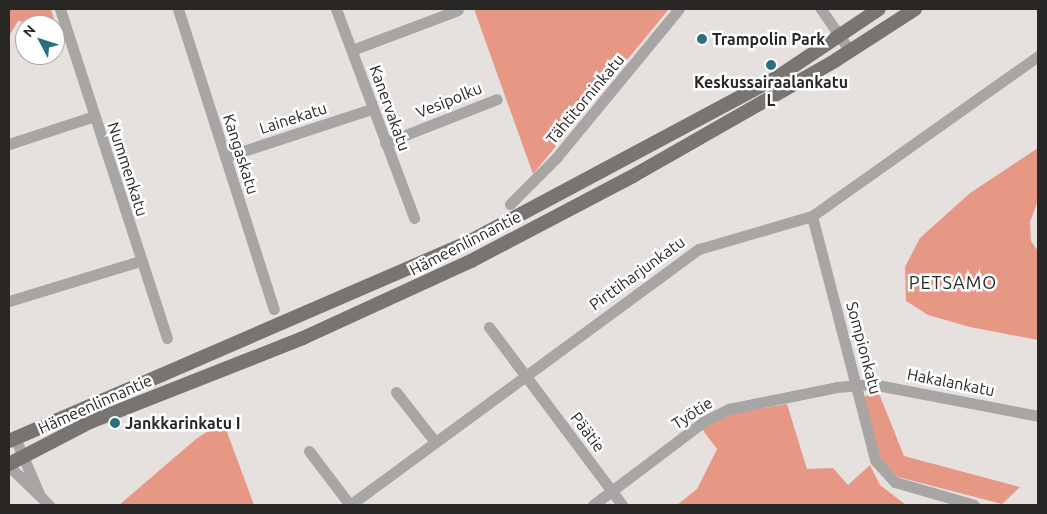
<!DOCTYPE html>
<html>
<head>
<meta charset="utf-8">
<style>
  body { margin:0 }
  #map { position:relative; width:1047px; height:514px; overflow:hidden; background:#e6e0df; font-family:Ubuntu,sans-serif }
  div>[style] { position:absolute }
  .green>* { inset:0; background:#e79884 }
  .minor>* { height:11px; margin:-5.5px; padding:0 5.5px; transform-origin:5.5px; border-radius:5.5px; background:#a8a6a5 }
  .major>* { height:14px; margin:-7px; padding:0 7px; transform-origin:7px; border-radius:7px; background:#787472 }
  .dots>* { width:14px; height:14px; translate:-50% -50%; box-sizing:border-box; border:2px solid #fff; border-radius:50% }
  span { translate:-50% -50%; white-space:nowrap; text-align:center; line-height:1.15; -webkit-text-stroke:5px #fff; paint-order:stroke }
  .poi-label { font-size:16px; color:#292726; font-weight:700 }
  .left { translate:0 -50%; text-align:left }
  .street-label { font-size:16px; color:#292726 }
  .neighbourhood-label { font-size:18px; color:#292726; letter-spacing:1px }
  .frame { position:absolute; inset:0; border:10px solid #292726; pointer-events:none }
  .north { position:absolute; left:15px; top:15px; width:50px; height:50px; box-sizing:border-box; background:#fff; border:1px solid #a9a9a8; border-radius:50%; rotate:310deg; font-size:14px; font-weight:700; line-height:20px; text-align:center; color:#292726 }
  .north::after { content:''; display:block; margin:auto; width:18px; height:22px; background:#2c7080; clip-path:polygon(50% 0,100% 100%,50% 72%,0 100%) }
</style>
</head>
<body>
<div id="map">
  <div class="green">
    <i style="clip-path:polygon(9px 9px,51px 9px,56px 26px,18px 21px,9px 36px)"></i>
    <i style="clip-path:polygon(474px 9px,669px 9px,533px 174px)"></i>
    <i style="clip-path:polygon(1038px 148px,1038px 200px,1030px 222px,1031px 241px,1038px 251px,1038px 340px,970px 327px,928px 315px,906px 301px,905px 267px,920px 238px,970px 193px)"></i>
    <i style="clip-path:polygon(878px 391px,904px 456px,1020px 487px,1002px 504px,898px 477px,879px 457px,864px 397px)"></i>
    <i style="clip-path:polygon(787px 404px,807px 469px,833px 468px,848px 485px,870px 465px,880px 485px,906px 505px,677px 505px,697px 489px,717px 449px,702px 429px,730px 414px)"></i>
    <i style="clip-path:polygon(223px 421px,254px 505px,119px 505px,196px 439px)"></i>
  </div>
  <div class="minor">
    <i style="left:60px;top:9px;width:346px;rotate:72deg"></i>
    <i style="left:178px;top:9px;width:315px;rotate:72.3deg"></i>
    <i style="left:336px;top:9px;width:223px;rotate:69.5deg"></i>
    <i style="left:821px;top:9px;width:51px;rotate:55.4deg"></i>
    <i style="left:352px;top:50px;width:113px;rotate:-20.7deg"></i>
    <i style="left:385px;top:143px;width:120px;rotate:-21.4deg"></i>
    <i style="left:9px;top:144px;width:89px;rotate:-18.2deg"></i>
    <i style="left:225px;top:157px;width:154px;rotate:-18.2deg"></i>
    <i style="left:510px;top:204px;width:65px;rotate:-45deg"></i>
    <i style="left:556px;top:158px;width:193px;rotate:-50.5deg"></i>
    <i style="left:812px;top:216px;width:252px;rotate:75.5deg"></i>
    <i style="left:875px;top:460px;width:30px;rotate:48deg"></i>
    <i style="left:895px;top:482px;width:82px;rotate:16.2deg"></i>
    <i style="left:9px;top:301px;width:137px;rotate:-17deg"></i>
    <i style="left:489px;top:327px;width:222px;rotate:53.2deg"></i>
    <i style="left:396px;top:392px;width:63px;rotate:52deg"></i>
    <i style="left:15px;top:438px;width:63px;rotate:66.7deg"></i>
    <i style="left:309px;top:451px;width:68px;rotate:52.8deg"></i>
    <i style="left:350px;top:505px;width:433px;rotate:-36.3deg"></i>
    <i style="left:699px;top:249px;width:118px;rotate:-16.3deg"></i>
    <i style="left:812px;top:216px;width:277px;rotate:-35.3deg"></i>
    <i style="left:9px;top:466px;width:56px;rotate:44.3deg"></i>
    <i style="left:593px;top:505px;width:138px;rotate:-37deg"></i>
    <i style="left:703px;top:422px;width:29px;rotate:-27deg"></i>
    <i style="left:729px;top:409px;width:110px;rotate:-11.5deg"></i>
    <i style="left:837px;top:387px;width:35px;rotate:-5deg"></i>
    <i style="left:872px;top:384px;width:169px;rotate:10.9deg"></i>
  </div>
  <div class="major">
    <i style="left:9px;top:441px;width:495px;rotate:-23.4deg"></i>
    <i style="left:463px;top:245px;width:358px;rotate:-28.1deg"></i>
    <i style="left:779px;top:76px;width:120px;rotate:-33.8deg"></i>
    <i style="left:9px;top:464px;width:91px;rotate:-27.4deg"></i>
    <i style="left:90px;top:422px;width:229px;rotate:-21.5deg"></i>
    <i style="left:303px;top:338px;width:185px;rotate:-24.6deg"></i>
    <i style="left:471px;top:261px;width:183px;rotate:-27.7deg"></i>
    <i style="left:633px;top:176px;width:234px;rotate:-29.7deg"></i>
    <i style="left:836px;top:60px;width:94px;rotate:-32.8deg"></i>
  </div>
  <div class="dots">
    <i style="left:702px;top:39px;background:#2c7080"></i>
    <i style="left:771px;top:65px;background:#2c7080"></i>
    <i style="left:115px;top:423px;background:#2c7080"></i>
  </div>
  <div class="poi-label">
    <span class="left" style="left:712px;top:39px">Trampolin Park</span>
    <span style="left:771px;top:91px">Keskussairaalankatu<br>L</span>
    <span class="left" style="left:125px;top:423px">Jankkarinkatu I</span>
  </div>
  <div class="street-label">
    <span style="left:585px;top:99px;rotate:-50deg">Tähtitorninkatu</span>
    <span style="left:449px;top:100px;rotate:-22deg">Vesipolku</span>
    <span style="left:390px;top:108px;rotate:70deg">Kanervakatu</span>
    <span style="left:293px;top:118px;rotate:-18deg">Lainekatu</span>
    <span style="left:241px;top:154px;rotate:72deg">Kangaskatu</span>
    <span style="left:128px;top:169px;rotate:72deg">Nummenkatu</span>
    <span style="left:465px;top:243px;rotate:-27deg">Hämeenlinnantie</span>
    <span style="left:637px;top:273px;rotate:-36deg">Pirttiharjunkatu</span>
    <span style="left:864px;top:348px;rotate:75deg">Sompionkatu</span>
    <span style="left:951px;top:382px;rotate:11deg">Hakalankatu</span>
    <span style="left:95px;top:404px;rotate:-24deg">Hämeenlinnantie</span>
    <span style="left:692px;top:413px;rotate:-33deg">Työtie</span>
    <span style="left:588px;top:432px;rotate:53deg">Päätie</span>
  </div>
  <div class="neighbourhood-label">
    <span style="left:953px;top:282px">PETSAMO</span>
  </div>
  <div class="frame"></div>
  <div class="north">N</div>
</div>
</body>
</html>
